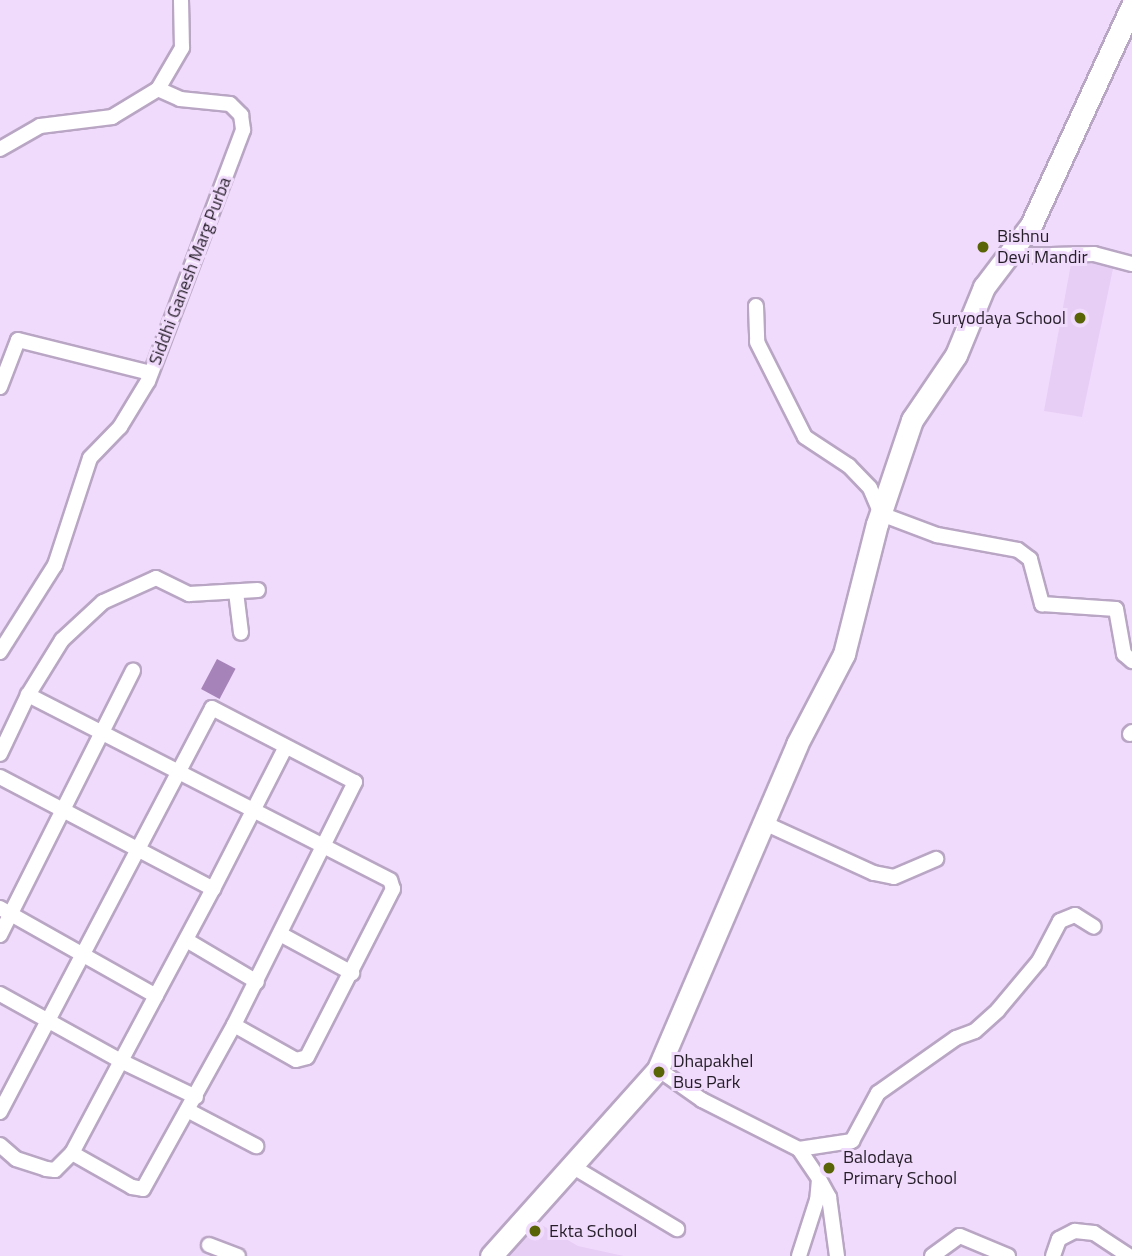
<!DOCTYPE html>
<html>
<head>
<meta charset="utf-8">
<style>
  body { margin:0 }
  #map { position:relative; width:1132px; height:1256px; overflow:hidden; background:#f1dbfc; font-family:"Titillium Web",sans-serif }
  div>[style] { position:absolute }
  .built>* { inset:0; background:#e7cef5 }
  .water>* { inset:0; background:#a683b8; transform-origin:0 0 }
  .roads { filter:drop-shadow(2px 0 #b9a5c4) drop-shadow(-2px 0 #b9a5c4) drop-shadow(0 2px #b9a5c4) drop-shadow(0 -2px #b9a5c4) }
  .minor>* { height:14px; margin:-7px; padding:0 7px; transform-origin:7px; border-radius:7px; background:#fff }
  .secondary>* { height:21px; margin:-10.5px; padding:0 10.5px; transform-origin:10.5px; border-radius:10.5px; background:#fff }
  .dots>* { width:19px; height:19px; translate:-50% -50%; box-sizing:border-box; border:4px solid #f1dbfc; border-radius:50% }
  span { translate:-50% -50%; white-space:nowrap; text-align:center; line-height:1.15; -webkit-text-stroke:6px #f1dbfc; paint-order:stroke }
  .poi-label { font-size:18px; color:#251e29 }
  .left { translate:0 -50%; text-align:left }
  .right { translate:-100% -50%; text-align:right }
  .street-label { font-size:18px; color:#251e29 }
</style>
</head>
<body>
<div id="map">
  <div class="built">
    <i style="clip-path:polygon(1084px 258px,1114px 264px,1082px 417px,1044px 411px,1071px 264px)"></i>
    <i style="clip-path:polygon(528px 1217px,578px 1246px,624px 1256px,497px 1256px)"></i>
  </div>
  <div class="water">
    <i style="left:217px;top:659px;width:21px;height:34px;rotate:28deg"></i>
  </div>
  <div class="roads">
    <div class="minor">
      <i style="left:158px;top:89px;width:48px;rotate:-59.7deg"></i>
      <i style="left:182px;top:48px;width:48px;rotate:-91.2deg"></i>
      <i style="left:0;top:149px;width:46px;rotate:-29.9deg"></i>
      <i style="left:40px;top:126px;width:73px;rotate:-7.1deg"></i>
      <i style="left:112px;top:117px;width:54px;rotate:-31.3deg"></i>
      <i style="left:158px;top:89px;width:24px;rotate:24deg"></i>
      <i style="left:180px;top:99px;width:50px;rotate:5.7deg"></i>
      <i style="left:230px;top:104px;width:16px;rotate:45deg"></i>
      <i style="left:241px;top:115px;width:15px;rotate:82deg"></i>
      <i style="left:243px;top:130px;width:268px;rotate:110.7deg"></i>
      <i style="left:148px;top:381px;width:54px;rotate:121.3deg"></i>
      <i style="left:120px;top:427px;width:43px;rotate:134.1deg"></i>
      <i style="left:90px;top:458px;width:113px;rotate:108.1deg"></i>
      <i style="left:55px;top:565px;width:103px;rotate:122.3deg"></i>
      <i style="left:1007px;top:256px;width:87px;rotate:-1.3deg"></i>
      <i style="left:1094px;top:254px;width:39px;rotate:15deg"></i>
      <i style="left:756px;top:306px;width:36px;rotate:88deg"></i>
      <i style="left:757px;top:342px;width:106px;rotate:63.2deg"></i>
      <i style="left:805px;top:437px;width:53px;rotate:33.4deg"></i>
      <i style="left:849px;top:466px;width:30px;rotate:46deg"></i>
      <i style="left:870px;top:488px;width:28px;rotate:67deg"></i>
      <i style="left:881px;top:514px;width:60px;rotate:20.6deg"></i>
      <i style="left:937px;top:535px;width:82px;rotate:10.5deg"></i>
      <i style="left:1018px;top:550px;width:15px;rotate:37deg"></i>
      <i style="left:1030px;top:559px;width:47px;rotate:75.1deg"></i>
      <i style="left:1042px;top:604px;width:74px;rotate:3.9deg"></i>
      <i style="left:1116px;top:609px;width:46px;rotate:79.9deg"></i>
      <i style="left:1124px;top:654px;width:11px;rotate:41deg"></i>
      <i style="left:0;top:387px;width:50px;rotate:-69deg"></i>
      <i style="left:18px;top:340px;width:136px;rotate:14deg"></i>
      <i style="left:236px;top:592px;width:41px;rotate:83deg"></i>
      <i style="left:1130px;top:734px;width:3px;rotate:-45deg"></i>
      <i style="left:0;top:754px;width:65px;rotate:-64.6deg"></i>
      <i style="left:28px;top:695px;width:65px;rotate:-58.3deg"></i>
      <i style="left:62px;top:640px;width:56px;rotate:-42.8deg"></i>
      <i style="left:103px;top:602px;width:58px;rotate:-24.4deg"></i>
      <i style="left:156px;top:578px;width:37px;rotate:26deg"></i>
      <i style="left:189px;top:594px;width:69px;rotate:-3.3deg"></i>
      <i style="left:0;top:777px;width:241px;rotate:27.7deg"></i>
      <i style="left:213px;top:889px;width:158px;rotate:-62.9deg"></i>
      <i style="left:762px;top:822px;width:123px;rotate:24.5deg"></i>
      <i style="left:874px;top:873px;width:20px;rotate:11deg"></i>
      <i style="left:894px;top:877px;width:46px;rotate:-23.2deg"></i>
      <i style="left:0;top:908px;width:179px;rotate:29.4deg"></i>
      <i style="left:0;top:935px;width:296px;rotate:-63.3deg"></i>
      <i style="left:282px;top:935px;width:80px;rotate:28.5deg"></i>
      <i style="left:188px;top:941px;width:80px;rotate:30.7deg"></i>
      <i style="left:0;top:994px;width:138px;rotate:29deg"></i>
      <i style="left:121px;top:1061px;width:104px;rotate:118deg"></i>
      <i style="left:72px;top:1153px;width:69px;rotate:29.5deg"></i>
      <i style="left:132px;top:1187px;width:11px;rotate:10deg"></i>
      <i style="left:143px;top:1189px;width:188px;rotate:-61deg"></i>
      <i style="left:234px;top:1025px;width:71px;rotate:29.4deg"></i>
      <i style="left:296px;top:1060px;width:11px;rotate:-15deg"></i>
      <i style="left:307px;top:1057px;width:189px;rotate:-62.9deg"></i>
      <i style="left:393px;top:889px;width:9px;rotate:-108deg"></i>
      <i style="left:390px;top:880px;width:407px;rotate:-152.9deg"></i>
      <i style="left:658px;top:1069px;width:54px;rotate:35.2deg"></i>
      <i style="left:702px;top:1100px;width:109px;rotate:26.8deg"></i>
      <i style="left:799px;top:1149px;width:36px;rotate:56deg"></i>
      <i style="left:819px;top:1179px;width:21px;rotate:95deg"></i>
      <i style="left:817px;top:1200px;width:59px;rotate:107.8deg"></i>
      <i style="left:196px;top:1097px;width:83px;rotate:-154.4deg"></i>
      <i style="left:121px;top:1061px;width:195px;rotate:-61.9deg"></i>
      <i style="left:189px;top:1111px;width:76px;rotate:27.6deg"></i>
      <i style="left:0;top:1112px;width:456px;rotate:-62.3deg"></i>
      <i style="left:212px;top:708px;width:161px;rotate:27.4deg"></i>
      <i style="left:355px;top:782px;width:271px;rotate:116.5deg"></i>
      <i style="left:0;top:1145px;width:21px;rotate:41deg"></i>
      <i style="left:16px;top:1159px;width:32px;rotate:18deg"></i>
      <i style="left:46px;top:1169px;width:9px;rotate:6deg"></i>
      <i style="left:55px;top:1170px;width:24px;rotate:-45deg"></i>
      <i style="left:799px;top:1149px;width:54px;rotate:-8.6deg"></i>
      <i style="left:852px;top:1141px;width:55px;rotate:-61.6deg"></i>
      <i style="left:878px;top:1093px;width:95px;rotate:-35.2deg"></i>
      <i style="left:956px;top:1038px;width:20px;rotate:-20deg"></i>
      <i style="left:975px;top:1031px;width:31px;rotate:-42deg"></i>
      <i style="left:998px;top:1010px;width:64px;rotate:-50.1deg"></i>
      <i style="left:1039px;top:961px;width:45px;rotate:-62.3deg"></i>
      <i style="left:1060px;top:921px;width:16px;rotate:-22deg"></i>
      <i style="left:1075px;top:915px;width:22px;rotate:32deg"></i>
      <i style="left:570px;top:1165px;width:125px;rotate:30.9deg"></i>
      <i style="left:819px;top:1179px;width:21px;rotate:61deg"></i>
      <i style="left:829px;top:1197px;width:60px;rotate:82.3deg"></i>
      <i style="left:209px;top:1245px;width:31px;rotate:21deg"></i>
      <i style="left:932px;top:1256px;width:34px;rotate:-36deg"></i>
      <i style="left:960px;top:1236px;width:52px;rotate:22.6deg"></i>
      <i style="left:1053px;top:1256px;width:18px;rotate:-71deg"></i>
      <i style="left:1059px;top:1239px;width:18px;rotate:-27deg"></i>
      <i style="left:1075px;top:1231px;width:19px;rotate:6deg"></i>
      <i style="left:1094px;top:1233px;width:42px;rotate:33.3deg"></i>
    </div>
    <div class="secondary">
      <i style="left:491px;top:1256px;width:251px;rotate:-48.2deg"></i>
      <i style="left:658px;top:1069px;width:353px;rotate:-66.8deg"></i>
      <i style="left:797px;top:744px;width:102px;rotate:-62.4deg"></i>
      <i style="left:844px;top:654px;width:134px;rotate:-75.8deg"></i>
      <i style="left:877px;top:524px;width:110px;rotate:-71.4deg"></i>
      <i style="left:912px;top:420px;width:78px;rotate:-55.9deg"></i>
      <i style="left:956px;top:355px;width:74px;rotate:-67.6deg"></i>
      <i style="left:984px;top:287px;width:78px;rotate:-52.8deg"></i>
      <i style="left:1031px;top:225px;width:242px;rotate:-65.3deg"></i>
    </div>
  </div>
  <div class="dots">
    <i style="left:983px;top:247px;background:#586406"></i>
    <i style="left:1080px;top:318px;background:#586406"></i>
    <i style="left:659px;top:1072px;background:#586406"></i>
    <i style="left:829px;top:1168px;background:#586406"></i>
    <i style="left:535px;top:1231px;background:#586406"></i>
  </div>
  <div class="poi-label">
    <span class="left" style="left:997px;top:247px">Bishnu<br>Devi Mandir</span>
    <span class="right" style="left:1066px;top:318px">Suryodaya School</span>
    <span class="left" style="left:673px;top:1072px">Dhapakhel<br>Bus Park</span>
    <span class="left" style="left:843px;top:1168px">Balodaya<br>Primary School</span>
    <span class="left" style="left:549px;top:1231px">Ekta School</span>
  </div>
  <div class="street-label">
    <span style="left:190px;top:271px;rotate:-69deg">Siddhi Ganesh Marg Purba</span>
  </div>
</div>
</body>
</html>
